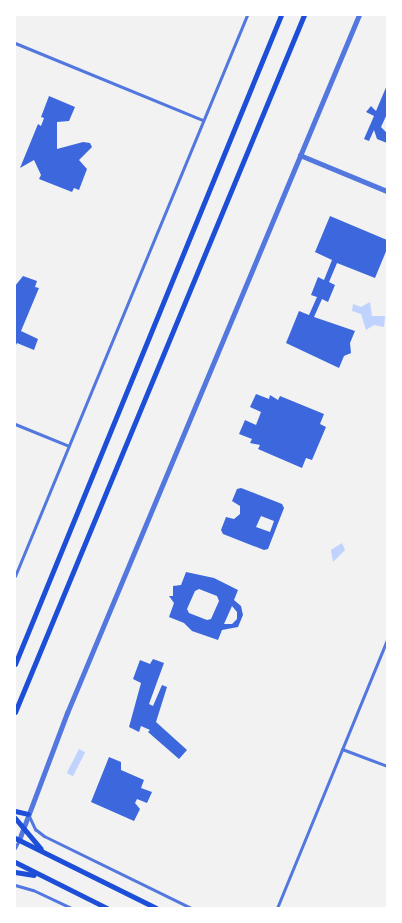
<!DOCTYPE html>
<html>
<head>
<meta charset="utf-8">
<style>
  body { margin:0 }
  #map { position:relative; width:402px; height:923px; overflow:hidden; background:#f2f2f2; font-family:"Open Sans",sans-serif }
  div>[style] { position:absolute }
  .water>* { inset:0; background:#bfd3fe; transform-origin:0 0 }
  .building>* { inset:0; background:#3d67dc }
  .minor>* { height:3px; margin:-1.5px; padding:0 1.5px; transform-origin:1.5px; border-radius:1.5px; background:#5277de }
  .tertiary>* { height:4.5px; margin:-2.25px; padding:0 2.25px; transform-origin:2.25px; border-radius:2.25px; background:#5277de }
  .primary>* { height:5px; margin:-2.5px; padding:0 2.5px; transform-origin:2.5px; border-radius:2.5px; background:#1d4ed8 }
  span { translate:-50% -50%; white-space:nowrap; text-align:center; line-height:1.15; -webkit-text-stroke:5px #fff; paint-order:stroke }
  .frame { position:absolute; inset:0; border:16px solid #fff; pointer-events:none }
</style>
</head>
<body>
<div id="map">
  <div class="water">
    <i style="clip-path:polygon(370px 302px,372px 316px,385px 316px,384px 327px,374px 325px,366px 330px,361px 314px,352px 311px,353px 304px,361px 307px)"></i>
    <i style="clip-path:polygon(342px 543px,345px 550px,333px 562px,331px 550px)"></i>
    <i style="left:79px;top:749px;width:7px;height:27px;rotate:27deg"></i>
  </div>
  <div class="building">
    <i style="clip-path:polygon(387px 85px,387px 114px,381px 127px,387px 133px,387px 143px,377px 139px,374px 130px,369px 141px,364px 139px,374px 116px,366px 112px,371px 106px,376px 111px)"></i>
    <i style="clip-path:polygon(49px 96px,75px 107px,69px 121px,57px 122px,57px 149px,83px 142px,90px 143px,92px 147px,79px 160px,87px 169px,79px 190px,74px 188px,72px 192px,39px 179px,41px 175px,34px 160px,20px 168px,38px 124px,41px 126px,44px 118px,41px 117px)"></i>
    <i style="clip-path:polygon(330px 216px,387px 240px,387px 249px,375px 278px,337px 263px,329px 282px,335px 285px,328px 302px,322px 299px,314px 317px,355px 331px,350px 343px,351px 353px,344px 356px,339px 368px,286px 343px,299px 311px,309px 315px,317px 297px,311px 295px,318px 277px,324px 280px,332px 260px,315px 252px)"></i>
    <i style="clip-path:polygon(23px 276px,37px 281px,35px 287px,39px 288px,21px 331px,38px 339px,34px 350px,17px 343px,15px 347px,15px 286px)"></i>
    <i style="clip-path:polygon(256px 394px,269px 399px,270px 395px,278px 400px,280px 396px,324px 414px,320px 424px,326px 427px,312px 460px,306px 458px,302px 468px,258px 449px,260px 445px,250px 443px,252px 439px,239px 434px,245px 420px,256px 425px,261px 412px,250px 407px)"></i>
    <i style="clip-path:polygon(evenodd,241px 488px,282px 504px,284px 508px,268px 549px,264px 550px,223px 534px,221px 530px,226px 517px,234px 519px,240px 514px,240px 506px,232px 501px,237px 489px,241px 488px,261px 516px,274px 521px,270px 532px,256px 527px,261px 516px)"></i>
    <i style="clip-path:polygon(evenodd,186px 572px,214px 578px,238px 590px,234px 600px,241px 606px,243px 615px,238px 627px,222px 630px,218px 640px,192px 631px,184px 623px,169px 617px,174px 603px,169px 596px,173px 596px,173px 586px,181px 585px,186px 572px,199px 589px,217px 596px,219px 601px,211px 619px,207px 620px,189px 613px,187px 609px,195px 591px,199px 589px,186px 572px,232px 606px,237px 612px,237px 619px,232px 624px,224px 624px,232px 606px)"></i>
    <i style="clip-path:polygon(153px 659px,164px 663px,149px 704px,153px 706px,162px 685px,167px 687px,156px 722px,187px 750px,179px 759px,148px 732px,150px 730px,141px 726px,139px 732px,129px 727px,141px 683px,133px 679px,140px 660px,150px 664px)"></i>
    <i style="clip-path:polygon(109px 757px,121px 762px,121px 770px,144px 780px,141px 788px,152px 792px,147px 803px,137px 799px,135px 803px,140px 809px,134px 821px,91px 802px)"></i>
  </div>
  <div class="minor">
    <i style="left:15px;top:43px;width:203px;rotate:22.3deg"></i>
    <i style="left:15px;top:424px;width:58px;rotate:22.2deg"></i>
    <i style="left:15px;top:576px;width:607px;rotate:-67.53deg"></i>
    <i style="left:342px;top:749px;width:48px;rotate:20.7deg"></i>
    <i style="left:28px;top:814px;width:17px;rotate:65deg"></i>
    <i style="left:35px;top:829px;width:11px;rotate:38deg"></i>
    <i style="left:44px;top:836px;width:164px;rotate:26.1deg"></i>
    <i style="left:15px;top:848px;width:9px;rotate:-63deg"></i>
    <i style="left:15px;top:885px;width:19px;rotate:16deg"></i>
    <i style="left:33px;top:890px;width:42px;rotate:25.3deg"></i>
    <i style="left:277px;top:908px;width:290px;rotate:-67.7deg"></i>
  </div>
  <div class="tertiary">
    <i style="left:300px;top:155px;width:94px;rotate:22.5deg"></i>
    <i style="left:19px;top:840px;width:136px;rotate:-69.3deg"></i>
    <i style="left:67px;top:713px;width:757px;rotate:-67.3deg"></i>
  </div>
  <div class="primary">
    <i style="left:15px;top:664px;width:701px;rotate:-67.71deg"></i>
    <i style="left:15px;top:712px;width:755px;rotate:-67.48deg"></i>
    <i style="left:15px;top:811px;width:13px;rotate:13deg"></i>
    <i style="left:15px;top:818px;width:40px;rotate:50deg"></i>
    <i style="left:15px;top:838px;width:157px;rotate:26.4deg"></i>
    <i style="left:15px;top:862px;width:103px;rotate:26.6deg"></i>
    <i style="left:15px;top:872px;width:19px;rotate:9deg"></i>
  </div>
  <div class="frame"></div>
</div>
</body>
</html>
